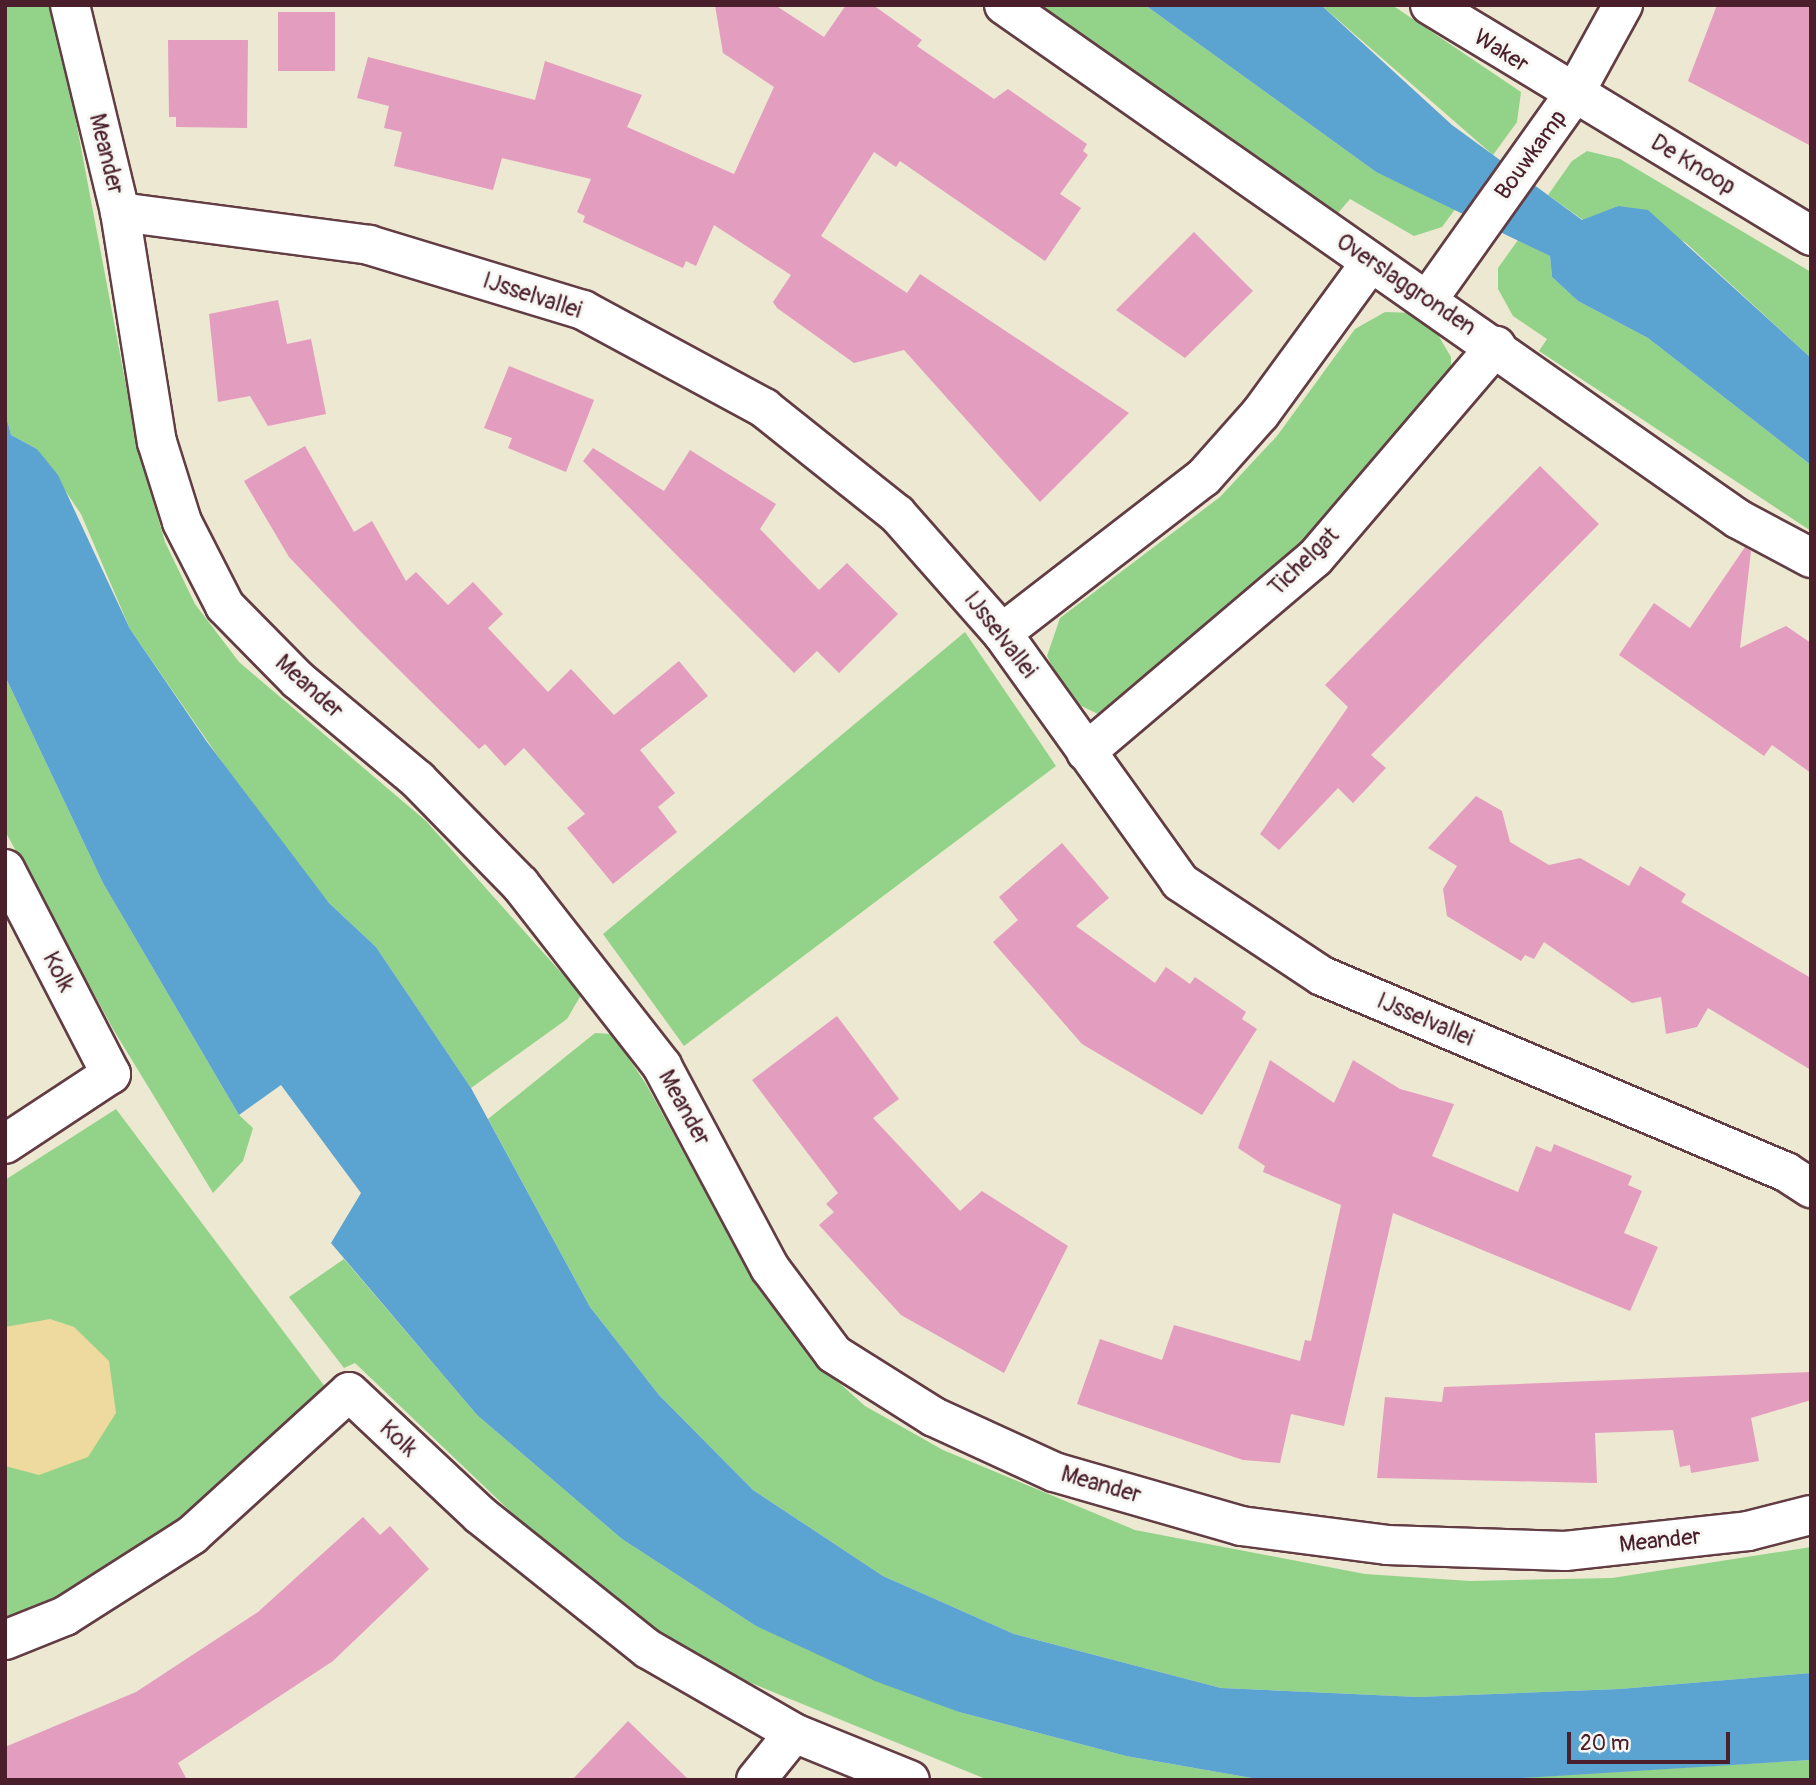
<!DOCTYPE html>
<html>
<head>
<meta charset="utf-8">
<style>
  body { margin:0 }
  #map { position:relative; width:1816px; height:1785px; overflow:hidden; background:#ede8d1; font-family:Pangolin,sans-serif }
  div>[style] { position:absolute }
  .green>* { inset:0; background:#93d389 }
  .sand>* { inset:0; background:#eeda9e }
  .water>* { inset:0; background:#5ba3d1 }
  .building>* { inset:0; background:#e39dbf; transform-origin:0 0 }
  .roads { filter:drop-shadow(2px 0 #623d44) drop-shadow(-2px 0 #623d44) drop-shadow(0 2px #623d44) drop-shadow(0 -2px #623d44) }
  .minor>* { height:38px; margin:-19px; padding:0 19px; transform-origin:19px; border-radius:19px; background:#fff }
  span { translate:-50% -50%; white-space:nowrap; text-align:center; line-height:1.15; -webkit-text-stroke:6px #f6f6f2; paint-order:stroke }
  .street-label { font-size:23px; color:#4a1f2b }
  .frame { position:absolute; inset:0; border:7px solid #4a1f2b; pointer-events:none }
  .scale { position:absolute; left:1567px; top:1732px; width:163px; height:32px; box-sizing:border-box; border:4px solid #4a1f2b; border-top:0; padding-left:9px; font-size:21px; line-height:24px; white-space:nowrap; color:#4a1f2b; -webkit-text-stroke:5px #f6f6f2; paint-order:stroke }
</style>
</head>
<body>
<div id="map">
  <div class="green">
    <i style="clip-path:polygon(5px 5px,54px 5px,138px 449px,165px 542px,195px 604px,239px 662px,426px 821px,581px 995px,567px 1019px,471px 1088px,376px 947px,329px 903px,253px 807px,130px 629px,81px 514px,37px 449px,11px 435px,5px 412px)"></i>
    <i style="clip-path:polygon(1037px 5px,1145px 5px,1376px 172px,1456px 208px,1442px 227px,1414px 236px,1350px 199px,1338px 213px)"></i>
    <i style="clip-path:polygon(1321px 5px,1392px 5px,1521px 92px,1517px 122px,1493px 155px)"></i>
    <i style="clip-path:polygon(1587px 151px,1620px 159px,1811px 272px,1811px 358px,1686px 243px,1618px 206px,1583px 220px,1548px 195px,1572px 161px)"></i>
    <i style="clip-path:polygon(1518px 240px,1550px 256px,1552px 277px,1578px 301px,1648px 338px,1811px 465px,1811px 531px,1539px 351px,1547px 339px,1513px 316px,1498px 289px,1498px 268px)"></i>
    <i style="clip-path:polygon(1385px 312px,1415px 313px,1431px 323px,1451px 357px,1451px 378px,1314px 542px,1100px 715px,1069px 700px,1047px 656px,1060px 618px,1220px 497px,1277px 436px,1355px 329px)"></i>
    <i style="clip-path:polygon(965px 632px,1056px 766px,684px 1046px,603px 934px)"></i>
    <i style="clip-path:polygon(5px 676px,103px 883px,239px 1115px,253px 1128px,243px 1161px,213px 1193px,113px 1029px,5px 831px)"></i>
    <i style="clip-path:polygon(595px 1033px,612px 1034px,646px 1084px,752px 1277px,809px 1356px,865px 1406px,943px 1450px,1135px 1530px,1365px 1574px,1470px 1581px,1612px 1578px,1811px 1547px,1811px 1673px,1620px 1689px,1418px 1697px,1221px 1688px,1014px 1634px,883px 1576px,753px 1490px,659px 1395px,590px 1307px,488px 1119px)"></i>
    <i style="clip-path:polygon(116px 1109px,326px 1388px,194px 1511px,121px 1565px,5px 1624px,5px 1180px)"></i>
    <i style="clip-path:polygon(344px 1259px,477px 1415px,622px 1539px,756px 1626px,959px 1712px,1126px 1756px,1263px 1780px,988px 1780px,724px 1672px,635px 1618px,534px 1534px,355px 1363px,344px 1368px,289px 1297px)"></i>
    <i style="clip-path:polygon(1811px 1760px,1811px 1780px,1490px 1780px,1578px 1774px)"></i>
  </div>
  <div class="sand">
    <i style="clip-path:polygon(50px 1319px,74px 1327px,109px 1361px,116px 1413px,88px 1457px,39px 1475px,5px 1466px,5px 1327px)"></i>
  </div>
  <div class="water">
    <i style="clip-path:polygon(1145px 5px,1321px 5px,1452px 125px,1582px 220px,1618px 206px,1648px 210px,1811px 358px,1811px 465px,1648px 338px,1578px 301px,1552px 277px,1550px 256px,1376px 172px)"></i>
    <i style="clip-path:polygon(5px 412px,11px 435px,37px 449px,58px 475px,130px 629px,207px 742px,329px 903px,376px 947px,471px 1088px,590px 1307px,659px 1395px,753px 1490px,883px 1576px,1014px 1634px,1221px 1688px,1418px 1697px,1620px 1689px,1811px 1673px,1811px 1760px,1490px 1780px,1263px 1780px,1126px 1756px,959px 1712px,875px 1681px,756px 1626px,622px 1539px,477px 1415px,331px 1243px,361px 1193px,281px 1085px,239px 1115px,103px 883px,5px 676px)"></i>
  </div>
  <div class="building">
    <i style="clip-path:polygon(715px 5px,775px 5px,824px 37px,846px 5px,873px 5px,922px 40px,917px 46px,994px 99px,1008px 89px,1087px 144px,1083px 151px,1088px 155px,1060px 194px,1081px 208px,1045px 261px,900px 161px,896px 167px,874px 152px,821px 236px,907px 293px,920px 274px,1129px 413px,1040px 502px,904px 350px,854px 363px,777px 308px,773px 302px,791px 275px,714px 225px,696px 266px,686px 261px,683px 268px,583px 222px,585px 216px,577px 212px,591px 179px,502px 158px,493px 190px,394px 166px,402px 132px,384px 128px,389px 106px,357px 98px,368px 57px,535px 100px,545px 61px,642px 95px,627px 127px,734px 174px,774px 87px,723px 53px)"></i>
    <i style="clip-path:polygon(1717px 5px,1811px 5px,1811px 146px,1688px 81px)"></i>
    <i style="left:278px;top:12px;width:57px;height:59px"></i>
    <i style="clip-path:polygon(168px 40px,248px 40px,247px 128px,176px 127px,176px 117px,169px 117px)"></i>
    <i style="clip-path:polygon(1194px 232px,1253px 291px,1185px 358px,1116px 310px)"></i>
    <i style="clip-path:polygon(278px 300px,287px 344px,311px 339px,326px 414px,268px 426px,250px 396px,218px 402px,209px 314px)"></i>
    <i style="clip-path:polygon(509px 366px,594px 400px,566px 472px,508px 448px,512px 438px,484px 428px)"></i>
    <i style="clip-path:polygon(305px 446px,354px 532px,372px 521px,406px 581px,416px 572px,448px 605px,473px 582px,503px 614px,488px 628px,548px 692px,571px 669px,614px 715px,679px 661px,708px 696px,640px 750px,675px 793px,658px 807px,677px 832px,613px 884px,567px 828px,585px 814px,524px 748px,505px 766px,485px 744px,479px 749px,364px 635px,289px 557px,244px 481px)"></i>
    <i style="clip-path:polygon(593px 448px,664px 491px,690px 450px,776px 504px,760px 529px,819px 590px,847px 563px,898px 614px,839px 673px,817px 651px,794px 673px,583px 461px)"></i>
    <i style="clip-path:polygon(1540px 466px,1599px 524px,1371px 755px,1386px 768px,1353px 803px,1338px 788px,1279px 850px,1260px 834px,1348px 707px,1325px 685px)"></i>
    <i style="clip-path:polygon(1745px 547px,1751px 551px,1740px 648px,1786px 626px,1811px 643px,1811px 773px,1772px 745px,1764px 756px,1619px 655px,1654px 603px,1690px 628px)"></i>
    <i style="clip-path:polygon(1476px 796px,1502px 811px,1510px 842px,1549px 865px,1580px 858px,1629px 886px,1640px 866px,1686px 894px,1681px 902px,1811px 978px,1811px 1070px,1708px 1008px,1697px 1027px,1666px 1034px,1661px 997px,1632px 1003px,1544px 942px,1534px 959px,1525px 955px,1521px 961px,1447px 916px,1443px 889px,1457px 866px,1428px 848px)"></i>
    <i style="clip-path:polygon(1062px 843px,1109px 898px,1076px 926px,1155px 983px,1166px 967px,1190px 984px,1195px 977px,1246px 1012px,1242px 1019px,1257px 1029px,1202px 1115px,1082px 1044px,993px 942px,1018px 920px,999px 897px)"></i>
    <i style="clip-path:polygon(837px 1016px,899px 1099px,873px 1118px,960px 1211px,982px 1191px,1068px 1246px,1004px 1373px,901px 1315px,819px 1225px,834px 1212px,826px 1204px,838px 1193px,752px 1080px)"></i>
    <i style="clip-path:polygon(1270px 1060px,1334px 1103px,1353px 1060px,1400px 1089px,1454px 1104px,1432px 1156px,1518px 1192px,1536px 1146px,1551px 1152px,1554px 1144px,1632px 1176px,1628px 1185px,1642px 1191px,1624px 1233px,1658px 1247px,1630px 1311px,1393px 1213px,1344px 1426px,1291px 1414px,1280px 1463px,1243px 1460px,1077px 1404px,1100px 1339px,1162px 1360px,1174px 1325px,1300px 1361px,1305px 1340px,1311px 1341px,1341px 1205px,1263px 1172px,1265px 1166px,1238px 1148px)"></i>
    <i style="clip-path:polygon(1811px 1372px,1811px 1400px,1751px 1418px,1759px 1461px,1691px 1473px,1690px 1465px,1680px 1467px,1673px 1430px,1595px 1433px,1597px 1483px,1377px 1478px,1385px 1397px,1442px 1402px,1444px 1387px)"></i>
    <i style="clip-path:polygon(363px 1517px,380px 1535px,390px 1526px,429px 1569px,333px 1661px,178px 1763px,187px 1780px,5px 1780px,5px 1747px,136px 1692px,258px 1612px)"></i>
    <i style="clip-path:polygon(628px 1721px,689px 1780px,572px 1780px)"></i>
  </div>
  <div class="roads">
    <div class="minor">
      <i style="left:70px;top:5px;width:213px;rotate:76.4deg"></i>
      <i style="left:120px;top:212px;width:233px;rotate:80.9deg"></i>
      <i style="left:157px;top:442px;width:84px;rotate:72.6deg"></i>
      <i style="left:182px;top:522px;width:94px;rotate:62.9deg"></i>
      <i style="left:225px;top:606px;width:104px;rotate:45.4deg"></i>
      <i style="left:298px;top:680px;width:156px;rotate:39.8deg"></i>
      <i style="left:418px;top:780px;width:146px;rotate:45.6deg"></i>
      <i style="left:520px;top:884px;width:231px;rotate:52deg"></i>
      <i style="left:662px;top:1066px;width:229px;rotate:61.9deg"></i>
      <i style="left:770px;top:1268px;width:107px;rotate:53.3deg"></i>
      <i style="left:834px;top:1354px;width:118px;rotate:32.2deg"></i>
      <i style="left:934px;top:1417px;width:132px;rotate:24.6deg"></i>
      <i style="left:1054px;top:1472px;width:195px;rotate:16.1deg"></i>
      <i style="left:1241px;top:1526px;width:147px;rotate:7.4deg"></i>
      <i style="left:1387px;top:1545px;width:178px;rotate:1.9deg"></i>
      <i style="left:1565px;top:1551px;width:184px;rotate:-6.2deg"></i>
      <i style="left:1748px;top:1531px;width:65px;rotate:-14.3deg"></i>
      <i style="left:1004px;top:5px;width:896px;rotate:35deg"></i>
      <i style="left:1738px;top:519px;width:83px;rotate:28.1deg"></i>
      <i style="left:1430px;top:5px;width:446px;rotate:31.2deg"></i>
      <i style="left:120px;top:212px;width:251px;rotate:7.5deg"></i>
      <i style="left:369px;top:245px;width:224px;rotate:16.9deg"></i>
      <i style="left:583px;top:310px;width:206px;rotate:28.4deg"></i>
      <i style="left:764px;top:408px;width:170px;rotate:38.6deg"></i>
      <i style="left:897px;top:514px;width:159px;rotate:48.6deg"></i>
      <i style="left:1002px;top:633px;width:306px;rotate:54.4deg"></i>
      <i style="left:1180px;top:882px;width:170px;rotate:33.5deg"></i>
      <i style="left:1322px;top:976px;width:504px;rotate:22.9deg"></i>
      <i style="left:1786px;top:1172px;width:30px;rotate:33deg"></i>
      <i style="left:1429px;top:298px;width:250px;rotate:-54.6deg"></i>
      <i style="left:1574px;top:94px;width:102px;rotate:-61.2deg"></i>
      <i style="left:1002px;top:633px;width:255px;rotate:-37.7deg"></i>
      <i style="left:1204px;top:477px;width:84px;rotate:-48.4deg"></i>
      <i style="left:1260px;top:414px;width:188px;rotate:-53.9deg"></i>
      <i style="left:1086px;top:752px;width:300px;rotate:-40.3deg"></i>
      <i style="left:1315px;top:558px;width:279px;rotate:-49.5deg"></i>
      <i style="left:5px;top:869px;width:231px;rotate:62.7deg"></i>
      <i style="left:111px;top:1074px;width:127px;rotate:146.6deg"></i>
      <i style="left:5px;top:1640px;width:65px;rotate:-21.8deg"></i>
      <i style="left:65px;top:1616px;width:151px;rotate:-32.5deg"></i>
      <i style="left:192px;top:1535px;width:212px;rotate:-42.3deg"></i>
      <i style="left:349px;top:1392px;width:180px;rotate:43.2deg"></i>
      <i style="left:480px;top:1515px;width:215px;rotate:38.6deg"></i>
      <i style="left:648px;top:1649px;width:168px;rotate:29.9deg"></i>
      <i style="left:794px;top:1733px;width:125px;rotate:22.1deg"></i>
      <i style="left:756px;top:1780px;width:60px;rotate:-51deg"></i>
    </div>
  </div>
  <div class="street-label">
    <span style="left:1501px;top:51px;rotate:32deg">Waker</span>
    <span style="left:106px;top:154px;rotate:76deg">Meander</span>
    <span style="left:1531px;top:155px;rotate:-54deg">Bouwkamp</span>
    <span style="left:1693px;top:165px;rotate:31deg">De Knoop</span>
    <span style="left:1406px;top:285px;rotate:34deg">Overslaggronden</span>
    <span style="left:532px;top:296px;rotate:18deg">IJsselvallei</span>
    <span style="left:1304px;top:562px;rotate:-44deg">Tichelgat</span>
    <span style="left:1000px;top:635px;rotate:52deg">IJsselvallei</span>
    <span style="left:309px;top:687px;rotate:42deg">Meander</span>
    <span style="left:58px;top:972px;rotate:63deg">Kolk</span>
    <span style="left:1425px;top:1020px;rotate:23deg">IJsselvallei</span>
    <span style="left:684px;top:1108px;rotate:61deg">Meander</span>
    <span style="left:398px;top:1439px;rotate:43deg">Kolk</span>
    <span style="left:1101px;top:1485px;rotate:16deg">Meander</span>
    <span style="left:1660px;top:1541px;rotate:-6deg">Meander</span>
  </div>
  <div class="frame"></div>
  <div class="scale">20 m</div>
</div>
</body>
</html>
